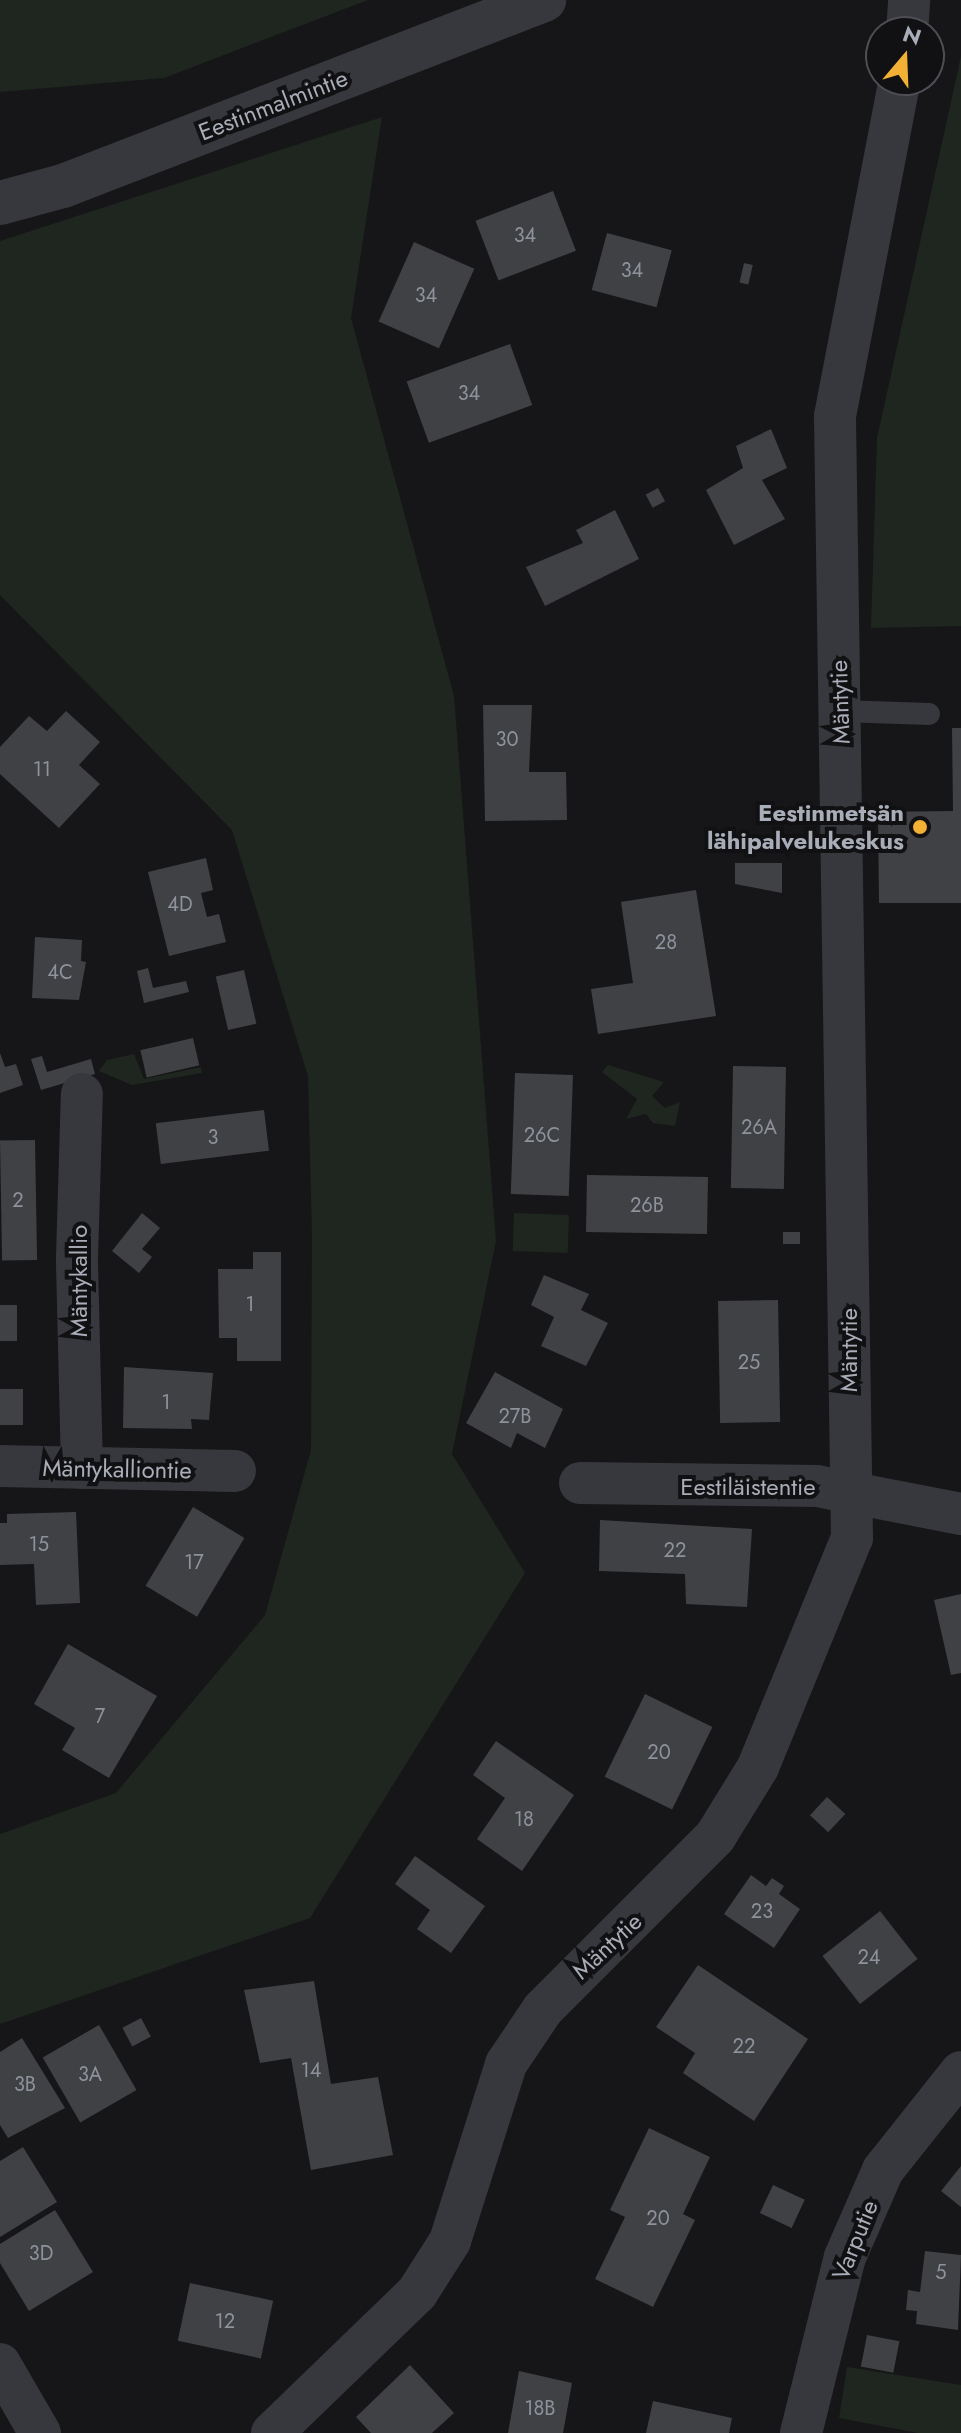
<!DOCTYPE html>
<html>
<head>
<meta charset="utf-8">
<style>
  body { margin:0 }
  #map { position:relative; width:961px; height:2433px; overflow:hidden; background:#161618; font-family:Jost,sans-serif }
  div>[style] { position:absolute }
  .green>* { inset:0; background:#1e261f; transform-origin:0 0 }
  .building>* { inset:0; background:#404145; transform-origin:0 0 }
  .service>* { height:22px; margin:-11px; padding:0 11px; transform-origin:11px; border-radius:11px; background:#37383d }
  .minor>* { height:42px; margin:-21px; padding:0 21px; transform-origin:21px; border-radius:21px; background:#37383d }
  .tertiary>* { height:44px; margin:-22px; padding:0 22px; transform-origin:22px; border-radius:22px; background:#37383d }
  .dots>* { width:22px; height:22px; translate:-50% -50%; box-sizing:border-box; border:4px solid #111113; border-radius:50% }
  span { translate:-50% -50%; white-space:nowrap; text-align:center; line-height:1.15; -webkit-text-stroke:8px #111113; paint-order:stroke }
  .number-label { font-size:20px; color:#8e929b }
  .number-label span { -webkit-text-stroke-width:0 }
  .street-label { font-size:24px; color:#a8adb8 }
  .poi-label { font-size:24px; color:#a8adb8; font-weight:700 }
  .right { translate:-100% -50%; text-align:right }
  .north { position:absolute; left:865px; top:16px; width:80px; height:80px; box-sizing:border-box; background:#111113; border:2px solid #4d4f55; border-radius:50%; rotate:19deg; font-size:22px; font-weight:700; line-height:32px; text-align:center; color:#a8adb8 }
  .north::after { content:''; display:block; margin:auto; width:28px; height:36px; background:#f2b134; clip-path:polygon(50% 0,100% 100%,50% 72%,0 100%) }
</style>
</head>
<body>
<div id="map">
  <div class="green">
    <i style="clip-path:polygon(0 0,368px 0,164px 78px,0 92px)"></i>
    <i style="clip-path:polygon(961px 56px,961px 626px,871px 628px,877px 438px)"></i>
    <i style="clip-path:polygon(382px 117px,351px 318px,454px 696px,496px 1241px,452px 1454px,525px 1573px,310px 1918px,0 2024px,0 1834px,116px 1793px,265px 1615px,311px 1450px,312px 1235px,308px 1076px,232px 830px,0 595px,0 241px)"></i>
    <i style="clip-path:polygon(134px 1054px,144px 1079px,201px 1067px,202px 1073px,132px 1085px,99px 1071px,107px 1060px)"></i>
    <i style="clip-path:polygon(608px 1065px,664px 1082px,652px 1096px,665px 1108px,680px 1102px,675px 1126px,653px 1123px,646px 1114px,626px 1119px,637px 1099px,602px 1072px)"></i>
    <i style="left:514px;top:1213px;width:55px;height:38px;rotate:2deg"></i>
    <i style="clip-path:polygon(847px 2367px,961px 2385px,961px 2433px,918px 2433px,839px 2418px)"></i>
  </div>
  <div class="building">
    <i style="left:553px;top:191px;width:64px;height:83px;rotate:69deg"></i>
    <i style="left:607px;top:233px;width:67px;height:59px;rotate:15deg"></i>
    <i style="left:414px;top:242px;width:66px;height:87px;rotate:24deg"></i>
    <i style="left:744px;top:263px;width:9px;height:20px;rotate:13deg"></i>
    <i style="left:510px;top:344px;width:65px;height:110px;rotate:70deg"></i>
    <i style="clip-path:polygon(771px 429px,787px 468px,762px 480px,785px 519px,734px 545px,706px 490px,743px 468px,736px 446px)"></i>
    <i style="left:658px;top:488px;width:15px;height:14px;rotate:62deg"></i>
    <i style="clip-path:polygon(615px 510px,639px 559px,545px 606px,526px 567px,583px 543px,576px 530px)"></i>
    <i style="clip-path:polygon(483px 705px,532px 705px,529px 772px,566px 772px,567px 820px,485px 821px)"></i>
    <i style="clip-path:polygon(66px 711px,100px 742px,79px 765px,100px 784px,59px 828px,0 774px,0 747px,29px 716px,47px 731px)"></i>
    <i style="clip-path:polygon(952px 728px,961px 728px,961px 903px,879px 903px,878px 812px,953px 811px)"></i>
    <i style="clip-path:polygon(206px 858px,213px 890px,201px 893px,207px 917px,219px 914px,226px 942px,169px 956px,148px 872px)"></i>
    <i style="clip-path:polygon(735px 863px,782px 863px,782px 893px,735px 884px)"></i>
    <i style="clip-path:polygon(696px 890px,716px 1016px,598px 1034px,591px 989px,633px 983px,621px 902px)"></i>
    <i style="clip-path:polygon(35px 937px,82px 940px,81px 961px,86px 962px,79px 1000px,32px 998px)"></i>
    <i style="clip-path:polygon(148px 968px,153px 988px,186px 981px,189px 992px,144px 1003px,137px 971px)"></i>
    <i style="left:244px;top:970px;width:55px;height:29px;rotate:77deg"></i>
    <i style="left:193px;top:1038px;width:28px;height:54px;rotate:77deg"></i>
    <i style="clip-path:polygon(0 1053px,5px 1067px,16px 1064px,23px 1085px,0 1093px)"></i>
    <i style="clip-path:polygon(42px 1056px,47px 1072px,91px 1059px,95px 1074px,41px 1090px,31px 1059px)"></i>
    <i style="left:733px;top:1066px;width:53px;height:122px;rotate:1deg"></i>
    <i style="left:515px;top:1073px;width:58px;height:121px;rotate:2deg"></i>
    <i style="left:264px;top:1110px;width:41px;height:109px;rotate:83deg"></i>
    <i style="left:35px;top:1140px;width:120px;height:35px;rotate:89deg"></i>
    <i style="left:587px;top:1175px;width:121px;height:57px;rotate:1deg"></i>
    <i style="clip-path:polygon(142px 1213px,160px 1228px,142px 1249px,152px 1257px,139px 1273px,112px 1251px)"></i>
    <i style="left:783px;top:1232px;width:17px;height:12px"></i>
    <i style="clip-path:polygon(253px 1252px,281px 1252px,281px 1361px,237px 1361px,237px 1338px,219px 1338px,218px 1269px,253px 1269px)"></i>
    <i style="clip-path:polygon(544px 1275px,589px 1294px,581px 1310px,608px 1323px,586px 1366px,541px 1346px,554px 1317px,531px 1305px)"></i>
    <i style="left:778px;top:1300px;width:122px;height:60px;rotate:89deg"></i>
    <i style="left:0;top:1305px;width:17px;height:36px"></i>
    <i style="clip-path:polygon(124px 1367px,213px 1373px,209px 1420px,191px 1419px,192px 1429px,123px 1428px)"></i>
    <i style="clip-path:polygon(495px 1372px,563px 1409px,545px 1448px,517px 1433px,511px 1448px,466px 1423px)"></i>
    <i style="left:0;top:1389px;width:23px;height:36px"></i>
    <i style="left:193px;top:1507px;width:60px;height:92px;rotate:31deg"></i>
    <i style="clip-path:polygon(76px 1512px,80px 1603px,36px 1605px,34px 1564px,0 1565px,0 1523px,7px 1523px,7px 1514px)"></i>
    <i style="clip-path:polygon(600px 1520px,752px 1529px,747px 1607px,686px 1604px,685px 1574px,599px 1571px)"></i>
    <i style="clip-path:polygon(961px 1594px,961px 1673px,951px 1675px,934px 1600px)"></i>
    <i style="clip-path:polygon(68px 1644px,157px 1696px,109px 1778px,62px 1750px,75px 1728px,34px 1704px)"></i>
    <i style="left:645px;top:1694px;width:75px;height:92px;rotate:26deg"></i>
    <i style="clip-path:polygon(496px 1741px,574px 1795px,522px 1871px,477px 1839px,505px 1798px,473px 1775px)"></i>
    <i style="left:827px;top:1797px;width:25px;height:25px;rotate:43deg"></i>
    <i style="clip-path:polygon(415px 1856px,485px 1906px,451px 1953px,417px 1929px,430px 1910px,395px 1884px)"></i>
    <i style="clip-path:polygon(751px 1875px,766px 1886px,772px 1878px,784px 1886px,779px 1894px,800px 1909px,774px 1948px,724px 1914px)"></i>
    <i style="left:880px;top:1911px;width:61px;height:73px;rotate:52deg"></i>
    <i style="clip-path:polygon(698px 1965px,808px 2039px,754px 2121px,683px 2073px,695px 2053px,656px 2027px)"></i>
    <i style="clip-path:polygon(314px 1981px,331px 2084px,378px 2077px,393px 2155px,311px 2170px,291px 2058px,260px 2063px,244px 1990px)"></i>
    <i style="left:141px;top:2018px;width:21px;height:21px;rotate:62deg"></i>
    <i style="left:99px;top:2025px;width:75px;height:65px;rotate:60deg"></i>
    <i style="clip-path:polygon(22px 2038px,65px 2108px,8px 2138px,0 2125px,0 2052px)"></i>
    <i style="clip-path:polygon(649px 2128px,710px 2157px,683px 2214px,695px 2220px,653px 2307px,595px 2279px,625px 2217px,610px 2210px)"></i>
    <i style="clip-path:polygon(23px 2147px,57px 2202px,0 2237px,0 2161px)"></i>
    <i style="clip-path:polygon(961px 2166px,961px 2207px,941px 2191px)"></i>
    <i style="left:773px;top:2185px;width:35px;height:31px;rotate:25deg"></i>
    <i style="clip-path:polygon(55px 2210px,93px 2272px,29px 2311px,0 2263px,0 2244px)"></i>
    <i style="clip-path:polygon(925px 2251px,961px 2255px,958px 2330px,916px 2324px,917px 2311px,906px 2310px,908px 2290px,920px 2292px)"></i>
    <i style="left:190px;top:2283px;width:85px;height:59px;rotate:12deg"></i>
    <i style="left:867px;top:2335px;width:33px;height:32px;rotate:11deg"></i>
    <i style="clip-path:polygon(410px 2365px,454px 2413px,432px 2433px,371px 2433px,356px 2417px)"></i>
    <i style="clip-path:polygon(519px 2371px,572px 2383px,563px 2433px,508px 2433px)"></i>
    <i style="clip-path:polygon(653px 2401px,732px 2418px,729px 2433px,646px 2433px)"></i>
  </div>
  <div class="service">
    <i style="left:840px;top:711px;width:89px;rotate:1.9deg"></i>
  </div>
  <div class="minor">
    <i style="left:907px;top:32px;width:32px;rotate:-86deg"></i>
    <i style="left:0;top:1466px;width:235px;rotate:1.2deg"></i>
    <i style="left:82px;top:1468px;width:210px;rotate:-91.4deg"></i>
    <i style="left:77px;top:1258px;width:164px;rotate:-88.3deg"></i>
    <i style="left:580px;top:1483px;width:237px;rotate:0.7deg"></i>
    <i style="left:817px;top:1486px;width:147px;rotate:11deg"></i>
    <i style="left:0;top:2364px;width:80px;rotate:59.9deg"></i>
    <i style="left:272px;top:2433px;width:202px;rotate:-44deg"></i>
    <i style="left:417px;top:2293px;width:62px;rotate:-57.6deg"></i>
    <i style="left:450px;top:2241px;width:186px;rotate:-72.4deg"></i>
    <i style="left:506px;top:2064px;width:66px;rotate:-56.1deg"></i>
    <i style="left:543px;top:2009px;width:243px;rotate:-45deg"></i>
    <i style="left:715px;top:1837px;width:82px;rotate:-58.4deg"></i>
    <i style="left:758px;top:1767px;width:248px;rotate:-67.7deg"></i>
    <i style="left:852px;top:1538px;width:1122px;rotate:-90.87deg"></i>
    <i style="left:835px;top:416px;width:342px;rotate:-79.1deg"></i>
    <i style="left:801px;top:2433px;width:181px;rotate:-76deg"></i>
    <i style="left:845px;top:2257px;width:95px;rotate:-66.4deg"></i>
    <i style="left:883px;top:2170px;width:125px;rotate:-51.5deg"></i>
  </div>
  <div class="tertiary">
    <i style="left:0;top:203px;width:65px;rotate:-15.1deg"></i>
    <i style="left:63px;top:186px;width:516px;rotate:-21.14deg"></i>
  </div>
  <div class="dots">
    <i style="left:920px;top:827px;background:#f2b134"></i>
  </div>
  <div class="number-label">
    <span style="left:525px;top:235px">34</span>
    <span style="left:632px;top:270px">34</span>
    <span style="left:426px;top:295px">34</span>
    <span style="left:469px;top:393px">34</span>
    <span style="left:507px;top:739px">30</span>
    <span style="left:42px;top:769px">11</span>
    <span style="left:180px;top:904px">4D</span>
    <span style="left:666px;top:942px">28</span>
    <span style="left:60px;top:972px">4C</span>
    <span style="left:759px;top:1127px">26A</span>
    <span style="left:542px;top:1135px">26C</span>
    <span style="left:213px;top:1137px">3</span>
    <span style="left:18px;top:1200px">2</span>
    <span style="left:647px;top:1205px">26B</span>
    <span style="left:250px;top:1304px">1</span>
    <span style="left:749px;top:1362px">25</span>
    <span style="left:166px;top:1402px">1</span>
    <span style="left:515px;top:1416px">27B</span>
    <span style="left:39px;top:1544px">15</span>
    <span style="left:675px;top:1550px">22</span>
    <span style="left:194px;top:1562px">17</span>
    <span style="left:100px;top:1716px">7</span>
    <span style="left:659px;top:1752px">20</span>
    <span style="left:524px;top:1819px">18</span>
    <span style="left:762px;top:1911px">23</span>
    <span style="left:869px;top:1957px">24</span>
    <span style="left:744px;top:2046px">22</span>
    <span style="left:311px;top:2070px">14</span>
    <span style="left:90px;top:2074px">3A</span>
    <span style="left:25px;top:2084px">3B</span>
    <span style="left:658px;top:2218px">20</span>
    <span style="left:41px;top:2253px">3D</span>
    <span style="left:941px;top:2272px">5</span>
    <span style="left:225px;top:2321px">12</span>
    <span style="left:540px;top:2408px">18B</span>
  </div>
  <div class="street-label">
    <span style="left:273px;top:105px;rotate:-21deg">Eestinmalmintie</span>
    <span style="left:840px;top:702px;rotate:-92deg">Mäntytie</span>
    <span style="left:79px;top:1281px;rotate:-90deg">Mäntykallio</span>
    <span style="left:849px;top:1350px;rotate:-90deg">Mäntytie</span>
    <span style="left:117px;top:1469px;rotate:1deg">Mäntykalliontie</span>
    <span style="left:748px;top:1487px">Eestiläistentie</span>
    <span style="left:607px;top:1946px;rotate:-43deg">Mäntytie</span>
    <span style="left:855px;top:2240px;rotate:-68deg">Varputie</span>
  </div>
  <div class="poi-label">
    <span class="right" style="left:904px;top:827px">Eestinmetsän<br>lähipalvelukeskus</span>
  </div>
  <div class="north">N</div>
</div>
</body>
</html>
